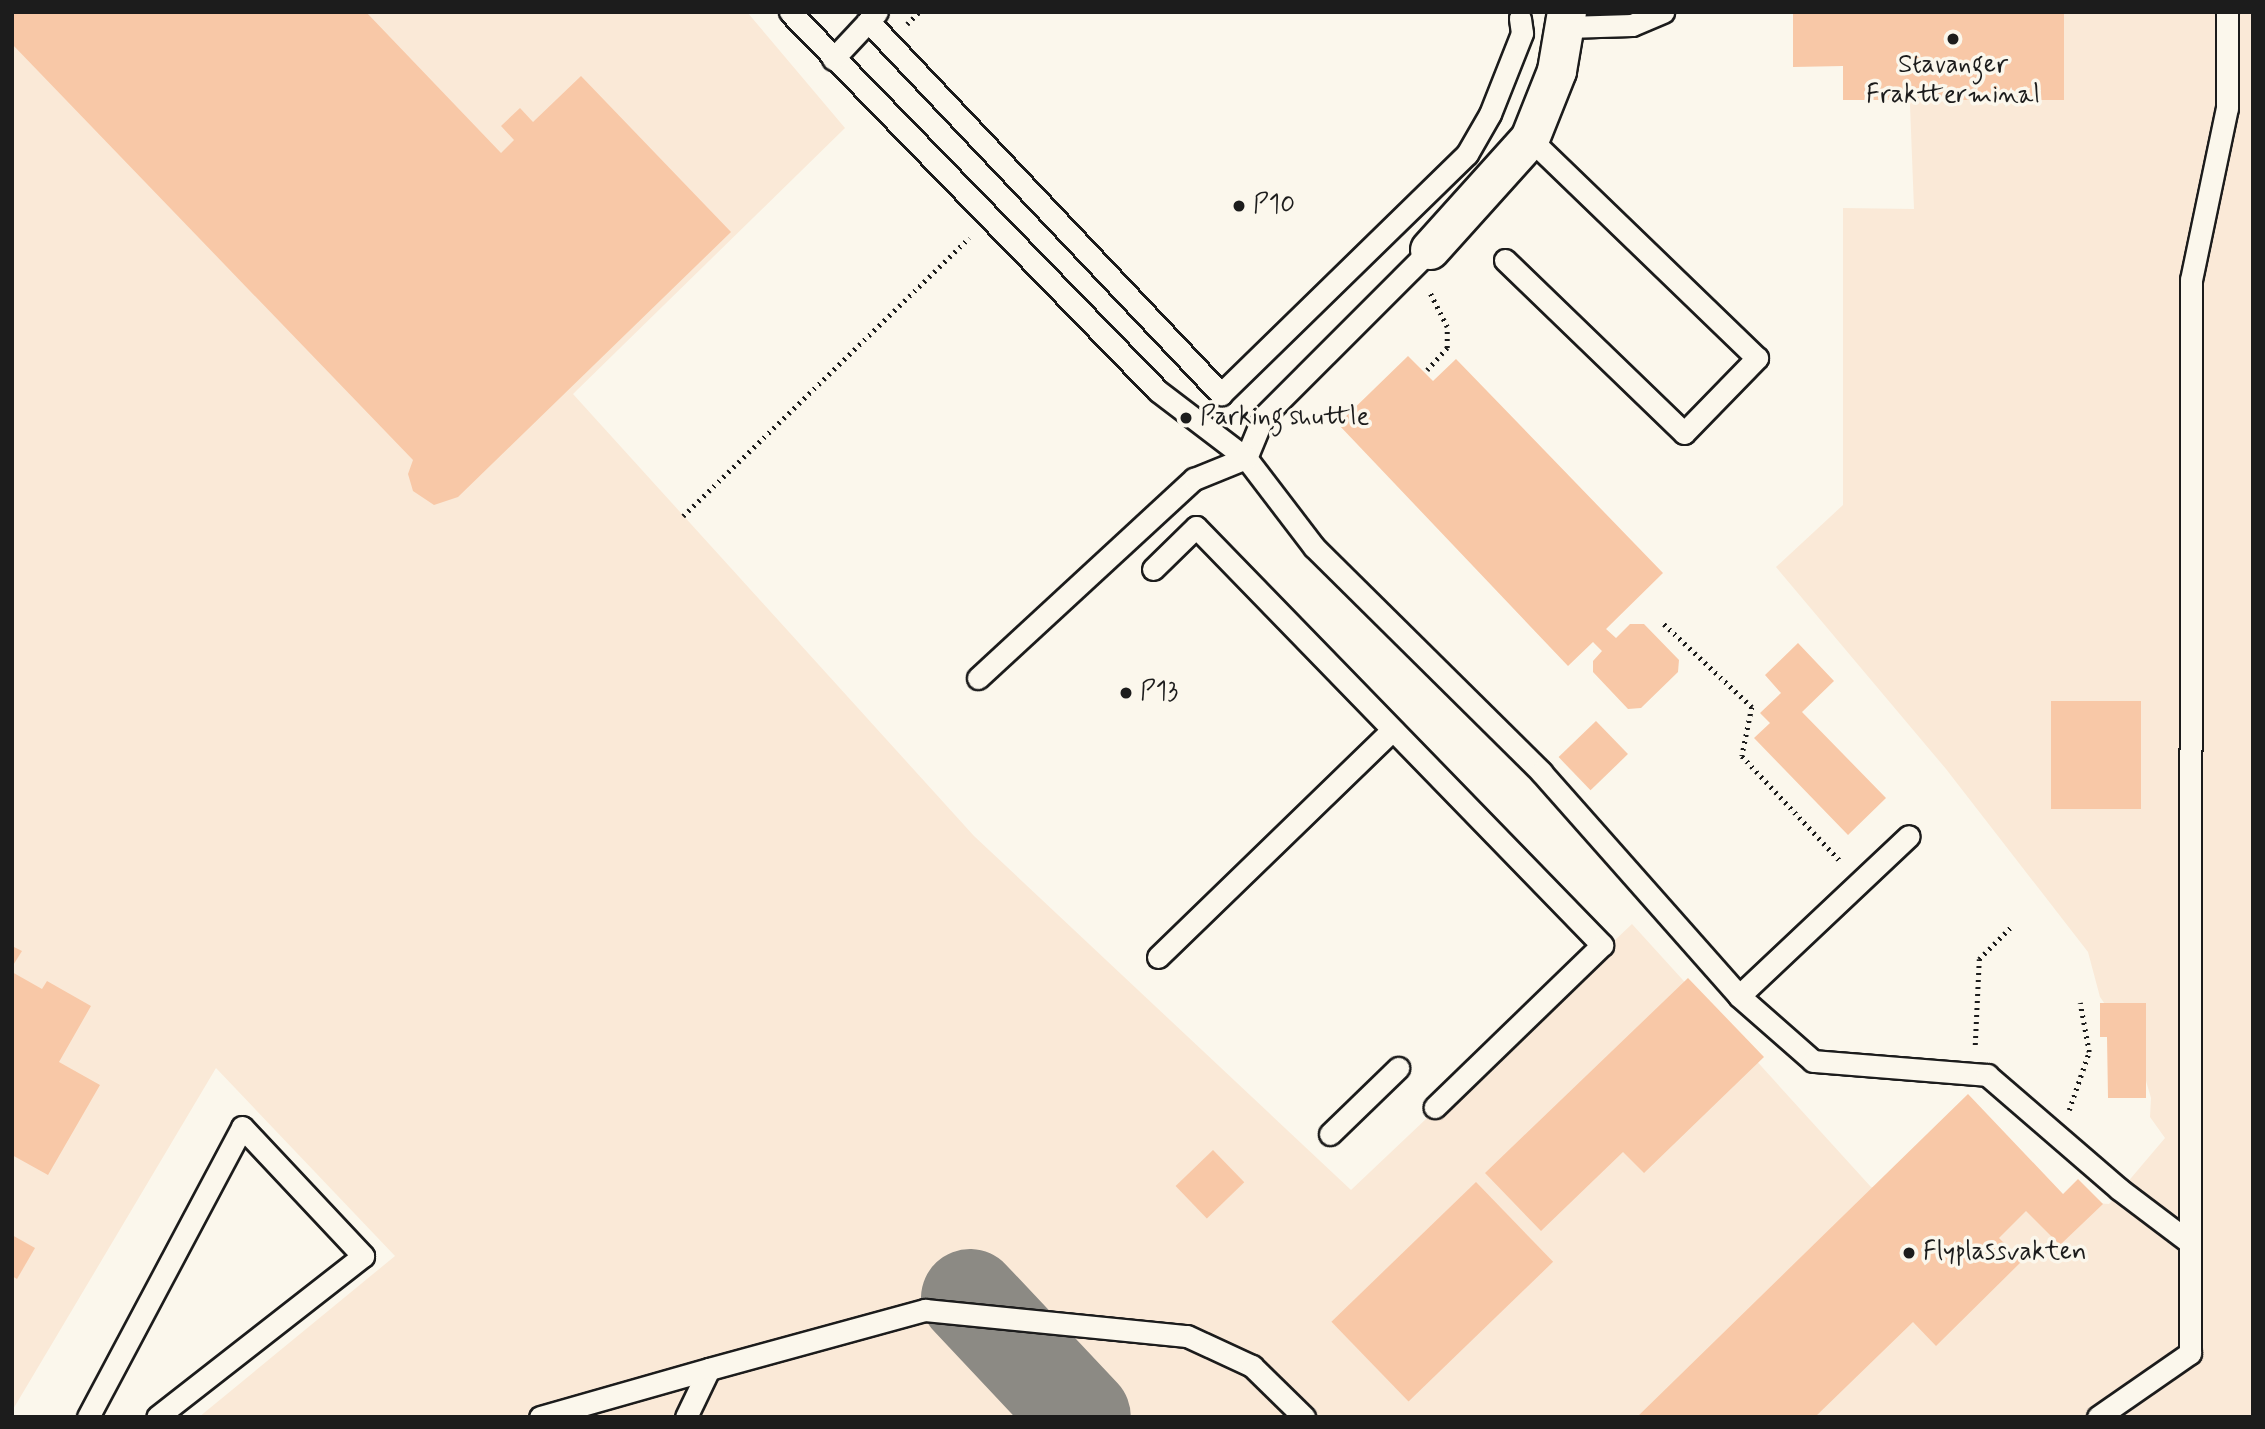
<!DOCTYPE html>
<html>
<head>
<meta charset="utf-8">
<style>
  body { margin:0 }
  #map { position:relative; width:2265px; height:1429px; overflow:hidden; background:#fbf7ec; font-family:Mynerve,sans-serif }
  div>[style] { position:absolute }
  .built>* { inset:0; background:#fae9d7 }
  .taxiway>* { height:98px; margin:-49px; padding:0 49px; transform-origin:49px; border-radius:49px; background:#8c8a84 }
  .building>* { inset:0; background:#f8c8a7; transform-origin:0 0 }
  .path>* { height:4.5px; margin-top:-2.25px; transform-origin:0; background:repeating-linear-gradient(90deg,#1c1c1c 0 2px,transparent 0 7px) }
  .roads { filter:drop-shadow(2px 0 #1c1c1c) drop-shadow(-2px 0 #1c1c1c) drop-shadow(0 2px #1c1c1c) drop-shadow(0 -2px #1c1c1c) }
  .lane>* { height:21px; margin:-10.5px; padding:0 10.5px; transform-origin:10.5px; border-radius:10.5px; background:#fbf7ec }
  .street>* { height:38px; margin:-19px; padding:0 19px; transform-origin:19px; border-radius:19px; background:#fbf7ec }
  .dots>* { width:19px; height:19px; translate:-50% -50%; box-sizing:border-box; border:4px solid #fbf7ec; border-radius:50% }
  span { translate:-50% -50%; white-space:nowrap; text-align:center; line-height:1.15; -webkit-text-stroke:7px #fbf7ec; paint-order:stroke }
  .poi-label { font-size:26px; color:#1c1c1c }
  .left { translate:0 -50%; text-align:left }
  .frame { position:absolute; inset:0; border:14px solid #1c1c1c; pointer-events:none }
</style>
</head>
<body>
<div id="map">
  <div class="built">
    <i style="clip-path:polygon(12px 12px,747px 12px,845px 128px,573px 394px,974px 836px,1351px 1190px,1632px 924px,1871px 1187px,2109px 1204px,2165px 1138px,2150px 1117px,2151px 1098px,2137px 1050px,2100px 997px,2088px 952px,1946px 769px,1776px 567px,1843px 505px,1843px 208px,1914px 209px,1910px 105px,1931px 12px,2253px 12px,2253px 1417px,199px 1417px,395px 1256px,216px 1068px,12px 1411px)"></i>
  </div>
  <div class="taxiway">
    <i style="left:970px;top:1298px;width:163px;rotate:46.7deg"></i>
  </div>
  <div class="building">
    <i style="clip-path:polygon(12px 12px,366px 12px,501px 153px,514px 140px,501px 126px,520px 108px,533px 122px,581px 76px,731px 232px,458px 497px,434px 505px,413px 491px,408px 474px,413px 460px,12px 44px)"></i>
    <i style="clip-path:polygon(1793px 12px,2064px 12px,2064px 100px,1843px 100px,1843px 66px,1793px 67px)"></i>
    <i style="clip-path:polygon(1408px 356px,1433px 381px,1456px 359px,1663px 573px,1606px 629px,1616px 638px,1630px 624px,1644px 624px,1679px 660px,1678px 672px,1641px 708px,1628px 709px,1593px 672px,1593px 661px,1602px 651px,1593px 642px,1568px 666px,1338px 424px)"></i>
    <i style="clip-path:polygon(1798px 643px,1834px 681px,1802px 712px,1886px 798px,1848px 835px,1754px 738px,1770px 723px,1760px 713px,1781px 693px,1765px 675px)"></i>
    <i style="left:2051px;top:701px;width:90px;height:108px"></i>
    <i style="left:1596px;top:721px;width:46px;height:52px;rotate:46deg"></i>
    <i style="clip-path:polygon(12px 946px,22px 951px,12px 967px)"></i>
    <i style="clip-path:polygon(12px 972px,42px 989px,47px 981px,91px 1006px,59px 1062px,100px 1085px,48px 1175px,12px 1155px)"></i>
    <i style="clip-path:polygon(1688px 978px,1764px 1057px,1644px 1173px,1623px 1152px,1541px 1231px,1485px 1173px)"></i>
    <i style="clip-path:polygon(2100px 1003px,2146px 1003px,2146px 1098px,2108px 1098px,2107px 1037px,2100px 1037px)"></i>
    <i style="clip-path:polygon(1968px 1094px,2063px 1194px,2078px 1179px,2103px 1204px,2060px 1245px,2026px 1211px,1999px 1238px,2022px 1261px,1936px 1346px,1913px 1322px,1815px 1417px,1637px 1417px)"></i>
    <i style="left:1213px;top:1150px;width:45px;height:52px;rotate:46deg"></i>
    <i style="left:1476px;top:1182px;width:111px;height:201px;rotate:46deg"></i>
    <i style="clip-path:polygon(12px 1235px,35px 1248px,17px 1279px,12px 1276px)"></i>
  </div>
  <div class="path">
    <i style="left:907px;top:24px;width:17px;rotate:-45deg"></i>
    <i style="left:1427px;top:370px;width:30px;rotate:-48deg"></i>
    <i style="left:1447px;top:348px;width:21px;rotate:-90deg"></i>
    <i style="left:1447px;top:327px;width:40px;rotate:-116.6deg"></i>
    <i style="left:683px;top:516px;width:399px;rotate:-44.2deg"></i>
    <i style="left:1664px;top:624px;width:121px;rotate:43.3deg"></i>
    <i style="left:1752px;top:707px;width:50px;rotate:101.5deg"></i>
    <i style="left:1742px;top:756px;width:146px;rotate:46.9deg"></i>
    <i style="left:1975px;top:1045px;width:86px;rotate:-87.3deg"></i>
    <i style="left:1979px;top:959px;width:44px;rotate:-45deg"></i>
    <i style="left:2069px;top:1110px;width:61px;rotate:-71deg"></i>
    <i style="left:2089px;top:1052px;width:50px;rotate:-100.4deg"></i>
  </div>
  <div class="roads">
    <div class="lane">
      <i style="left:790px;top:12px;width:528px;rotate:45.84deg"></i>
      <i style="left:1158px;top:391px;width:111px;rotate:37.3deg"></i>
      <i style="left:868px;top:21px;width:514px;rotate:46.58deg"></i>
      <i style="left:1221px;top:394px;width:344px;rotate:-44.3deg"></i>
      <i style="left:1467px;top:154px;width:46px;rotate:-60.1deg"></i>
      <i style="left:1490px;top:114px;width:87px;rotate:-68.4deg"></i>
      <i style="left:1522px;top:33px;width:15px;rotate:-98deg"></i>
      <i style="left:1567px;top:27px;width:65px;rotate:-1.8deg"></i>
      <i style="left:1632px;top:25px;width:34px;rotate:-23deg"></i>
      <i style="left:833px;top:59px;width:64px;rotate:-46.9deg"></i>
      <i style="left:1430px;top:250px;width:236px;rotate:135deg"></i>
      <i style="left:1263px;top:417px;width:44px;rotate:112.5deg"></i>
      <i style="left:1246px;top:458px;width:112px;rotate:52.6deg"></i>
      <i style="left:1314px;top:547px;width:320px;rotate:44.7deg"></i>
      <i style="left:1541px;top:772px;width:299px;rotate:48.5deg"></i>
      <i style="left:1739px;top:996px;width:98px;rotate:41.3deg"></i>
      <i style="left:1813px;top:1061px;width:175px;rotate:4.6deg"></i>
      <i style="left:1987px;top:1075px;width:174px;rotate:40.8deg"></i>
      <i style="left:2119px;top:1189px;width:88px;rotate:37.1deg"></i>
      <i style="left:1505px;top:260px;width:249px;rotate:44deg"></i>
      <i style="left:1684px;top:433px;width:105px;rotate:-45.8deg"></i>
      <i style="left:1757px;top:358px;width:315px;rotate:-136deg"></i>
      <i style="left:1153px;top:569px;width:60px;rotate:-44.3deg"></i>
      <i style="left:1196px;top:527px;width:583px;rotate:45.83deg"></i>
      <i style="left:1602px;top:945px;width:233px;rotate:135.9deg"></i>
      <i style="left:978px;top:678px;width:294px;rotate:-42.7deg"></i>
      <i style="left:1194px;top:479px;width:56px;rotate:-22deg"></i>
      <i style="left:1158px;top:957px;width:326px;rotate:-44.1deg"></i>
      <i style="left:1739px;top:996px;width:233px;rotate:-43.3deg"></i>
      <i style="left:1330px;top:1134px;width:95px;rotate:-44.1deg"></i>
      <i style="left:88px;top:1417px;width:328px;rotate:-62deg"></i>
      <i style="left:242px;top:1127px;width:177px;rotate:46.8deg"></i>
      <i style="left:363px;top:1256px;width:261px;rotate:142deg"></i>
      <i style="left:540px;top:1417px;width:176px;rotate:-15.9deg"></i>
      <i style="left:686px;top:1417px;width:53px;rotate:-64.4deg"></i>
      <i style="left:709px;top:1369px;width:224px;rotate:-15.3deg"></i>
      <i style="left:925px;top:1310px;width:263px;rotate:5.7deg"></i>
      <i style="left:1187px;top:1336px;width:72px;rotate:24.8deg"></i>
      <i style="left:1252px;top:1366px;width:73px;rotate:44.4deg"></i>
      <i style="left:2098px;top:1417px;width:112px;rotate:-34.8deg"></i>
      <i style="left:2190px;top:1353px;width:1073px;rotate:-89.95deg"></i>
      <i style="left:2191px;top:280px;width:176px;rotate:-78.2deg"></i>
      <i style="left:2227px;top:108px;width:96px;rotate:-90deg"></i>
    </div>
    <div class="street">
      <i style="left:1430px;top:250px;width:149px;rotate:-48deg"></i>
      <i style="left:1530px;top:139px;width:73px;rotate:-68.3deg"></i>
      <i style="left:1557px;top:71px;width:60px;rotate:-80.4deg"></i>
    </div>
  </div>
  <div class="dots">
    <i style="left:1953px;top:39px;background:#1c1c1c"></i>
    <i style="left:1239px;top:206px;background:#1c1c1c"></i>
    <i style="left:1186px;top:418px;background:#1c1c1c"></i>
    <i style="left:1126px;top:693px;background:#1c1c1c"></i>
    <i style="left:1909px;top:1253px;background:#1c1c1c"></i>
  </div>
  <div class="poi-label">
    <span style="left:1953px;top:81px">Stavanger<br>Fraktterminal</span>
    <span class="left" style="left:1253px;top:206px">P10</span>
    <span class="left" style="left:1200px;top:418px">Parking shuttle</span>
    <span class="left" style="left:1140px;top:693px">P13</span>
    <span class="left" style="left:1923px;top:1253px">Flyplassvakten</span>
  </div>
  <div class="frame"></div>
</div>
</body>
</html>
